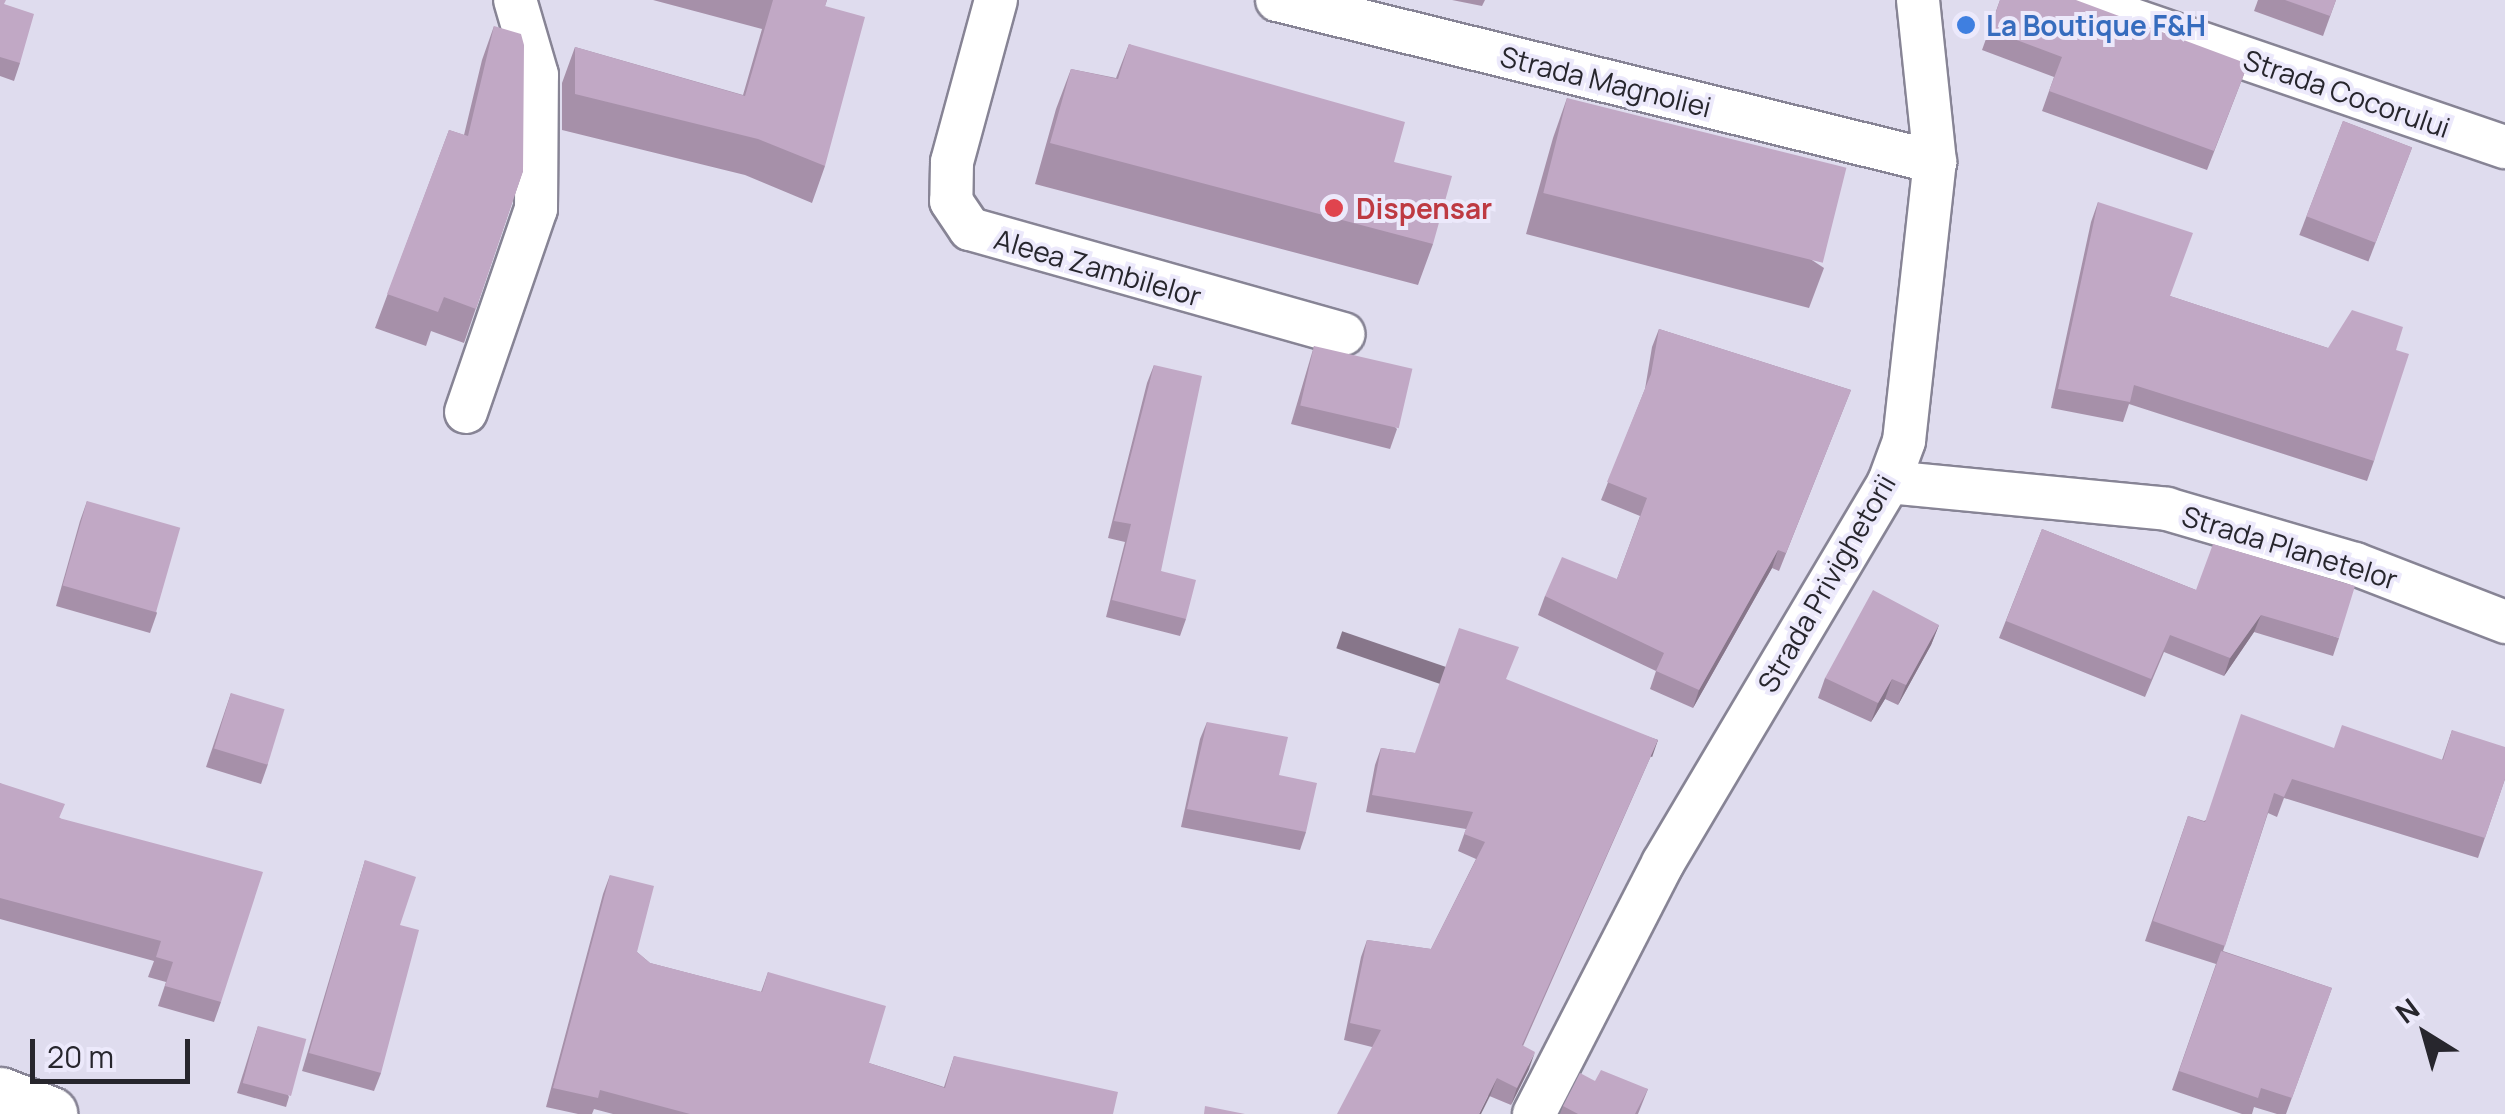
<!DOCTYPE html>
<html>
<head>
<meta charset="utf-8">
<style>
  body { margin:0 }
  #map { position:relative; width:2505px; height:1114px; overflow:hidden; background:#dfdcee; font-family:Manrope,sans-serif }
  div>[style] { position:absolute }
  .roads { filter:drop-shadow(2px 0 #878495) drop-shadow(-2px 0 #878495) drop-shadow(0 2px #878495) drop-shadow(0 -2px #878495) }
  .street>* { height:42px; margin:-21px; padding:0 21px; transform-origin:21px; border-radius:21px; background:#fff }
  .primary>* { height:55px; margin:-27.5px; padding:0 27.5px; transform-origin:27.5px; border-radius:27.5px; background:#fff }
  .wall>* { inset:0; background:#a690a9; transform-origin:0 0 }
  .shaded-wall>* { inset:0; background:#87768a; transform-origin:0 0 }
  .building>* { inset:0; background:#c1a8c5; transform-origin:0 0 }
  .dots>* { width:28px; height:28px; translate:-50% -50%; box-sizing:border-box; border:5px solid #ece9fb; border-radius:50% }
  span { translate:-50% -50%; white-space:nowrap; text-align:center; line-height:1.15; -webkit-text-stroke:8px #ece9fb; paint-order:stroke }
  .shop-label { font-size:28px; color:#366cbe; font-weight:700 }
  .left { translate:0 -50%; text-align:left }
  .street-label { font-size:28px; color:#27262d }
  .health-label { font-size:28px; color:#be3a42; font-weight:700 }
  .north { position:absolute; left:2375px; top:984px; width:100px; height:100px; -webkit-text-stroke:8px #ece9fb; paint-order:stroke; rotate:323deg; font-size:28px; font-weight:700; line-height:40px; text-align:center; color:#27262d }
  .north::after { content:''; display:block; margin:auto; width:35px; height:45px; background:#27262d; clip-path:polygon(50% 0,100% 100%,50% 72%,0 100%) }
  .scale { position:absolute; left:30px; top:1039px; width:160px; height:45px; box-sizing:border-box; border:5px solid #27262d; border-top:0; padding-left:12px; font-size:30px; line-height:35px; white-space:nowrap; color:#27262d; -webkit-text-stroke:8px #ece9fb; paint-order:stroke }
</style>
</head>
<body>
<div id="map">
  <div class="roads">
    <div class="street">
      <i style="left:996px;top:0;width:168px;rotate:105.2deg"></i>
      <i style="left:952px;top:162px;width:39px;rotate:91deg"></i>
      <i style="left:951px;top:201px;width:34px;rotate:56deg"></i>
      <i style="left:970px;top:229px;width:388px;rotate:15.7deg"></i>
      <i style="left:1277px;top:0;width:678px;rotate:13.83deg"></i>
      <i style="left:2075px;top:0;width:454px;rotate:18.9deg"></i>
      <i style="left:466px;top:412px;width:215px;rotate:-71deg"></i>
      <i style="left:536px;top:209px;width:134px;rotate:-89.6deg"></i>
      <i style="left:537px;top:75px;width:78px;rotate:-106.3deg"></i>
      <i style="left:1889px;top:482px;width:279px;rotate:5.5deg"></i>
      <i style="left:2167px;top:509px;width:196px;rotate:16.3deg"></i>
      <i style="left:2355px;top:564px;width:161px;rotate:21.1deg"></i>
      <i style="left:1534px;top:1114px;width:282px;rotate:-62.8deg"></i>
      <i style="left:1663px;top:863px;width:443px;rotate:-59.3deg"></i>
      <i style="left:1889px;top:482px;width:44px;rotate:-69.9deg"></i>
      <i style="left:1904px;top:441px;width:281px;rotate:-83.7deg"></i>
      <i style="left:1935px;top:162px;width:163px;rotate:-96deg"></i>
    </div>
    <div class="primary">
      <i style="left:0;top:1095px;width:53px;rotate:21.2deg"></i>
    </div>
  </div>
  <div class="wall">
    <i style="clip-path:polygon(0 0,4px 4px,20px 63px,14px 81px,0 76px)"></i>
    <i style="clip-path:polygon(653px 0,827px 0,825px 6px,825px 166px,812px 203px,745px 175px,562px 130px,562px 83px,575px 47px,743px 95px,762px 29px)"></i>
    <i style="clip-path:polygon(1452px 0,1485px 0,1482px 6px)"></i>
    <i style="clip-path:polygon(2000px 0,2248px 64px,2207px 170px,2042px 111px,2054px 77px,1982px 50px)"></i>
    <i style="clip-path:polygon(2258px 0,2336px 0,2323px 36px,2254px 11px)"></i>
    <i style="clip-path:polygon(494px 26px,523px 171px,464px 343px,431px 331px,426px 346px,375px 328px,449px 130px,464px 135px,482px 60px)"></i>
    <i style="clip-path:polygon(1129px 44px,1394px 162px,1433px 244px,1418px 285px,1035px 184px,1056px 109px,1071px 69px,1116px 78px)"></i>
    <i style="clip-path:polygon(1567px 98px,1824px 268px,1809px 308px,1526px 234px,1553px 138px)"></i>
    <i style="left:2343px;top:121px;width:74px;height:122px;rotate:21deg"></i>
    <i style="clip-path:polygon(2098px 202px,2170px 296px,2328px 348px,2396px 350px,2374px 461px,2367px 481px,2129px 404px,2123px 422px,2051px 408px,2091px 222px)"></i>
    <i style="clip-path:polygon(1659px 329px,1851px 390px,1779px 571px,1772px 568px,1693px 708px,1650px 689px,1656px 671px,1538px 615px,1545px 596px,1617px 579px,1640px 516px,1601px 500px,1645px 389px,1652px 347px)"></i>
    <i style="clip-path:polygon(1314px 346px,1397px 429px,1390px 449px,1291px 424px)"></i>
    <i style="clip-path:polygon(1154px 365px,1161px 571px,1186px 619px,1180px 636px,1106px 617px,1125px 542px,1108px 538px,1147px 383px)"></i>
    <i style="clip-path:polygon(87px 501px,157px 613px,150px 633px,56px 606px,80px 521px)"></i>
    <i style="clip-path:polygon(2042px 529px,2196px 590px,2339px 638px,2333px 656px,2254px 632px,2224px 676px,2164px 652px,2145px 697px,1999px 638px)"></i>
    <i style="clip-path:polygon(1939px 625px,1931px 645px,1898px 705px,1885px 699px,1871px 722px,1818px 698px,1825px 678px)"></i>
    <i style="clip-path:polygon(231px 693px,268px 764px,261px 784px,206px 767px)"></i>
    <i style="clip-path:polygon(1207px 722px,1306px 832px,1300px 850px,1181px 827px,1200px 739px)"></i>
    <i style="clip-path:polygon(2452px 730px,2505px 779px,2478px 858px,2284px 798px,2277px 817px,2268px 813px,2223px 951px,2332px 988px,2286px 1114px,2277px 1114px,2254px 1107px,2252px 1114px,2242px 1114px,2172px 1090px,2216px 964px,2145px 941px,2188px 816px,2204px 821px,2334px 748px,2442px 760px)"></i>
    <i style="clip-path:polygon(1658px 740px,1523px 1046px,1529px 1069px,1511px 1105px,1372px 1047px,1344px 1040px,1361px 957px,1367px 940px,1431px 949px,1476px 859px,1458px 851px,1466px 829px,1366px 812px,1375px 765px,1381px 748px,1415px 753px)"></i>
    <i style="clip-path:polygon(0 783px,60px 818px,221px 1002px,214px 1022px,158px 1006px,166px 982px,148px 977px,154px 961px,0 919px)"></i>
    <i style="clip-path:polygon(365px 860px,381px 1073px,374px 1091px,302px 1071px)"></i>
    <i style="clip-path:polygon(610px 875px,637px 952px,650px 963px,761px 992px,768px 972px,869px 1063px,944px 1087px,954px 1056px,1113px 1114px,613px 1114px,594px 1109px,592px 1114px,578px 1114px,546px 1107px,603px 894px)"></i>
    <i style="clip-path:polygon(258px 1026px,289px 1097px,286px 1107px,237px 1093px)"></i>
    <i style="clip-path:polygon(1595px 1081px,1648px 1089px,1638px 1114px,1560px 1114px,1563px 1106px)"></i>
  </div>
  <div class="shaded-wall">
    <i style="clip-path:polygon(1778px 550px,1772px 568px,1693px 708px,1699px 690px)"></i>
    <i style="clip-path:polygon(2261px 615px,2254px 632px,2224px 676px,2230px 658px)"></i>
    <i style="clip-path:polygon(1939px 625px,1931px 645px,1898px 705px,1906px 685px)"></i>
    <i style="clip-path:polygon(1892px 679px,1885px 699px,1871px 722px,1878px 703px)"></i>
    <i style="left:1658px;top:740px;width:18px;height:334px;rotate:109deg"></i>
    <i style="clip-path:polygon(1535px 1052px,1529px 1069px,1511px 1105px,1517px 1088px)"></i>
    <i style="clip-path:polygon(1497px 1078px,1490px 1096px,1481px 1114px,1479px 1114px)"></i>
  </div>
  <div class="building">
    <i style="clip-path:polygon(0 0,6px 0,4px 4px,34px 14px,20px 63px,0 57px)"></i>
    <i style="clip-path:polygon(773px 0,827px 0,825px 6px,865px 17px,825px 166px,758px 139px,575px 94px,575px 47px,745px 96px)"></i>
    <i style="clip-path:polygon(2000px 0,2076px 0,2248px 64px,2214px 151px,2049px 91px,2062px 57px,1990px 30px)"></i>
    <i style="clip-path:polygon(2285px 0,2336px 0,2330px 16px)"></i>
    <i style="clip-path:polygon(494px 26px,521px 34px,524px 45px,523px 171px,476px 309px,444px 297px,438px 312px,387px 294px,449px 130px,468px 136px)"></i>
    <i style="clip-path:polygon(1129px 44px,1405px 122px,1394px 162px,1452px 176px,1433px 244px,1050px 143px,1071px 69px,1118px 79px)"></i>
    <i style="left:1567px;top:98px;width:288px;height:98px;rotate:14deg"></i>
    <i style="left:2343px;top:121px;width:74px;height:102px;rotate:21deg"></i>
    <i style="clip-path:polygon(2098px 202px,2193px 233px,2170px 296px,2328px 348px,2352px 310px,2403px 327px,2396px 350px,2409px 354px,2374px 461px,2134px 385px,2130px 402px,2058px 389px)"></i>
    <i style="clip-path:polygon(1659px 329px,1851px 390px,1786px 553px,1778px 550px,1699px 690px,1656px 671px,1664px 653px,1545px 596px,1562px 557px,1617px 579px,1647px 498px,1607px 482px,1651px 374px)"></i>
    <i style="left:1314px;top:346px;width:101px;height:61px;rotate:13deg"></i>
    <i style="clip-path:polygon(1154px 365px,1202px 376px,1161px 571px,1196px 580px,1186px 619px,1112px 600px,1131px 524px,1114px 521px)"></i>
    <i style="left:87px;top:501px;width:97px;height:88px;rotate:16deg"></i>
    <i style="clip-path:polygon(2042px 529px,2196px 590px,2213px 544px,2355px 586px,2339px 638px,2261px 615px,2230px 658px,2170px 635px,2151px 679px,2006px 621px)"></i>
    <i style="clip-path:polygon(1873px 590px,1939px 625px,1906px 685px,1892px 679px,1878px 703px,1825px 678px)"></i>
    <i style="clip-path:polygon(1459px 628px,1519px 647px,1506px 679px,1658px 740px,1522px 1045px,1535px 1052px,1517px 1088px,1497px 1078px,1479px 1114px,1337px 1114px,1381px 1030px,1350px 1023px,1367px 940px,1431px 949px,1485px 842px,1464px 834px,1473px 812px,1372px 795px,1381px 748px,1415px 753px)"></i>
    <i style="left:231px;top:693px;width:56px;height:58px;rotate:17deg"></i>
    <i style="clip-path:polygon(2241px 714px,2334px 748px,2342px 725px,2443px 760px,2452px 730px,2505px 747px,2505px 779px,2485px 838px,2292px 779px,2284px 797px,2274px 793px,2225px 946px,2153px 921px,2188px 816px,2205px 822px)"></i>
    <i style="clip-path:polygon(1207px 722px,1288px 737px,1279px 775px,1317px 783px,1306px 832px,1187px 809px)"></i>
    <i style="clip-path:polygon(0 783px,65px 804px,59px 818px,263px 872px,221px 1002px,165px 986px,173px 962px,156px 957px,161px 941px,0 898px)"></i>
    <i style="clip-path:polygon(365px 860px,416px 877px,400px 925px,419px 930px,381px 1073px,309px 1053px)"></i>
    <i style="clip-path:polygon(610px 875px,654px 886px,637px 952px,650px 963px,762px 992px,768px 972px,886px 1006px,869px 1063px,945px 1088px,954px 1056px,1118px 1092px,1113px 1114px,690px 1114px,600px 1090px,598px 1098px,553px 1088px)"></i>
    <i style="clip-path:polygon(2221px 951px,2332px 988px,2292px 1098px,2261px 1088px,2258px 1098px,2179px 1071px)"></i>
    <i style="left:258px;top:1026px;width:50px;height:59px;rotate:15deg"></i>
    <i style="clip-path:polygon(1601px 1070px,1648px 1089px,1635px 1114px,1578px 1114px,1563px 1106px,1580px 1073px,1595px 1081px)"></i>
    <i style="clip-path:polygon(1205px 1106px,1245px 1114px,1204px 1114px)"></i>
  </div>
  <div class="dots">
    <i style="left:1966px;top:25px;background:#3f7fe0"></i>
    <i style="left:1334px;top:208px;background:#e0444e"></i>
  </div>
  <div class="shop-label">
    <span class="left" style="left:1986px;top:25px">La Boutique F&amp;H</span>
  </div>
  <div class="street-label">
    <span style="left:1606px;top:81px;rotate:14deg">Strada Magnoliei</span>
    <span style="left:2347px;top:93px;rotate:19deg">Strada Cocorului</span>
    <span style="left:1098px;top:267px;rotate:16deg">Aleea Zambilelor</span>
    <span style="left:2290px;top:547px;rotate:17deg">Strada Planetelor</span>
    <span style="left:1826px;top:583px;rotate:-60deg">Strada Privighetorii</span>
  </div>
  <div class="health-label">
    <span class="left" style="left:1356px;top:208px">Dispensar</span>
  </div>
  <div class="north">N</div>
  <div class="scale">20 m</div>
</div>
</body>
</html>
